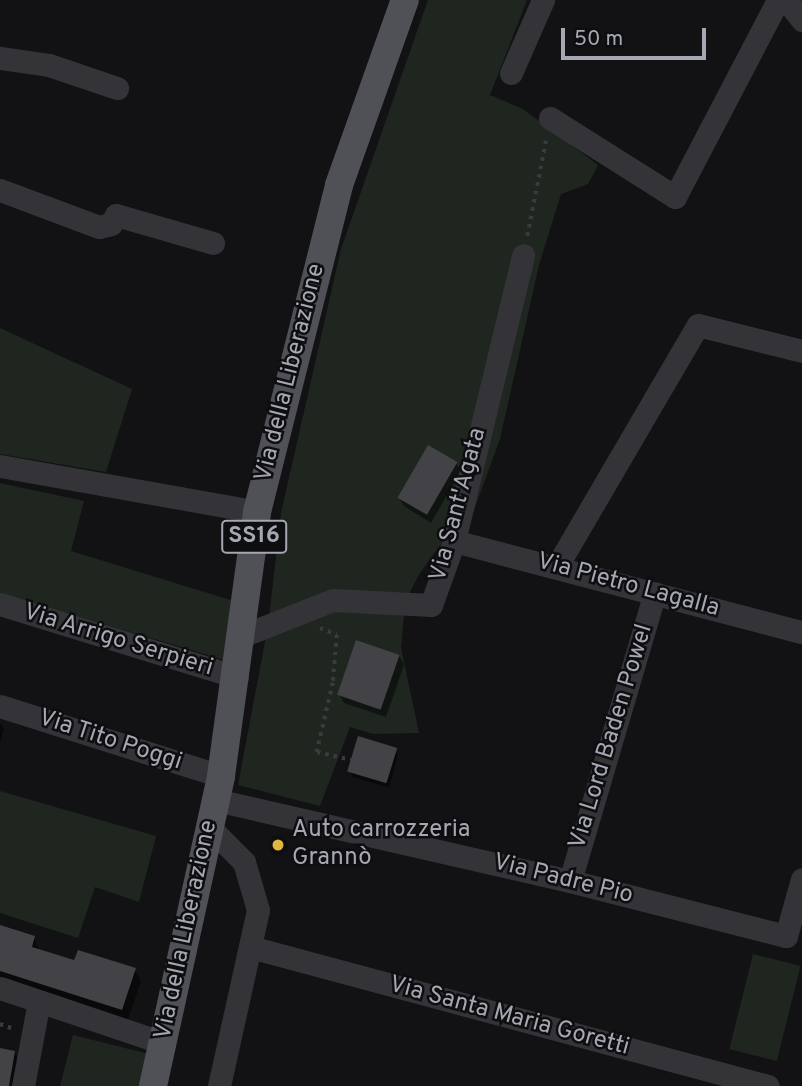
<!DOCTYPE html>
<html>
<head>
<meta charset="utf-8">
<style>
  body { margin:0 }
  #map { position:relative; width:802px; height:1086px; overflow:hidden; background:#121214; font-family:Overpass,sans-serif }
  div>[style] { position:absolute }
  .green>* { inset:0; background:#1f2620; transform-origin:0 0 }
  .shadow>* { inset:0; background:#0007 }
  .building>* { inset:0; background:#424247; transform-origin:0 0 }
  .path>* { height:3.5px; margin-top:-1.75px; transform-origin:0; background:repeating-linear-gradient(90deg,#3a3b3f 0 3.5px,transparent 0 8.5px) }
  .minor>* { height:23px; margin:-11.5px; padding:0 11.5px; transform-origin:11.5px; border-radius:11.5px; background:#343438 }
  .major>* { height:28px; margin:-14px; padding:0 14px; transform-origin:14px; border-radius:14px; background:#505157 }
  .dots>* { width:19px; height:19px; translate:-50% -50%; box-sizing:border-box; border:4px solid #0e0d0f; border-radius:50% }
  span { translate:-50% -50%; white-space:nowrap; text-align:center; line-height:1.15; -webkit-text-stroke:5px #0e0d0f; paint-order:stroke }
  .shield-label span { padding:2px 5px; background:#0e0d0f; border:2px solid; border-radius:5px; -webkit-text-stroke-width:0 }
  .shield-label { font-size:23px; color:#a5a8b3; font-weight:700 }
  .street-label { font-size:24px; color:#a5a8b3 }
  .poi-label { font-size:24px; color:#a5a8b3 }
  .left { translate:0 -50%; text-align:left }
  .scale { position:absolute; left:561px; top:28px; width:145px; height:32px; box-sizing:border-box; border:4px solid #a5a8b3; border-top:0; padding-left:9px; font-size:21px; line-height:24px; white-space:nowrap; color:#a5a8b3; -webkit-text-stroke:5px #0e0d0f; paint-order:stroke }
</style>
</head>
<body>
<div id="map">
  <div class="green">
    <i style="clip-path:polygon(428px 0,527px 0,490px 95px,523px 109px,598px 165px,588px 184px,561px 194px,539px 265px,500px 439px,470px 521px,458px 520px,418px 576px,405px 603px,401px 648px,419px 733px,373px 734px,350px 727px,320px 806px,238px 785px,268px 626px,281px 513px,341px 249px)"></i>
    <i style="clip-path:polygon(0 328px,132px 389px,106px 472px,0 454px)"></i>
    <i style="clip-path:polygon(0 483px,84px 501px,71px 551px,237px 602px,228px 661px,0 593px)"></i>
    <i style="clip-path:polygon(0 791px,156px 836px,139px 902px,95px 887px,78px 938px,0 913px)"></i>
    <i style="left:753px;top:954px;width:49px;height:98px;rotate:14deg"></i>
    <i style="clip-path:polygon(73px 1035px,149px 1054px,141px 1086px,60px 1086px)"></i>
  </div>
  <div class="shadow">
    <i style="clip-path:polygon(456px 463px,461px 471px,431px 523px,404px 506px,399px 498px)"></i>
    <i style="clip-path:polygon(399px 656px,404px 665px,386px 717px,344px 703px,340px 695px)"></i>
    <i style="clip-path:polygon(0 723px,4px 728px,0 743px)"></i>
    <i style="clip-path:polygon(395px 750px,398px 755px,389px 788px,353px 777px,350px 771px)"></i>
    <i style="clip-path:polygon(0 928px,34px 938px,40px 951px,75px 962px,134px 970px,141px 981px,128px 1020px,0 981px)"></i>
    <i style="clip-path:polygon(0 1050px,14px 1052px,20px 1062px,17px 1086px,0 1086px)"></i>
  </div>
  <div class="building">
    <i style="left:428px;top:445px;width:34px;height:61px;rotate:30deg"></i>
    <i style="left:356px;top:640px;width:46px;height:58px;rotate:19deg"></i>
    <i style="left:358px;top:736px;width:41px;height:37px;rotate:17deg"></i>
    <i style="clip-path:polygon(0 925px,35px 936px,32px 947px,74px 960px,78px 950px,136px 968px,122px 1010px,0 971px)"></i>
    <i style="clip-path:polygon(0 1048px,15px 1051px,9px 1086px,0 1086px)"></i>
  </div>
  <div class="path">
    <i style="left:527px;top:236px;width:98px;rotate:-78.8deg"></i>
    <i style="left:320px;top:628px;width:18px;rotate:22deg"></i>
    <i style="left:337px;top:635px;width:48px;rotate:94.8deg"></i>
    <i style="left:333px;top:683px;width:71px;rotate:103.1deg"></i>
    <i style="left:317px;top:752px;width:35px;rotate:13deg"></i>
    <i style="left:0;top:1024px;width:15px;rotate:20deg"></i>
  </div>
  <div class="minor">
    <i style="left:786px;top:0;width:26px;rotate:51deg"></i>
    <i style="left:0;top:58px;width:49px;rotate:8.1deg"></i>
    <i style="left:49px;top:65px;width:72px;rotate:18.7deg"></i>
    <i style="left:511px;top:73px;width:80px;rotate:-66.3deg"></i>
    <i style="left:550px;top:118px;width:148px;rotate:32.3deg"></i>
    <i style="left:675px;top:197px;width:222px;rotate:-62.4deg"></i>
    <i style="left:0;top:190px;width:106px;rotate:20.5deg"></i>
    <i style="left:99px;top:227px;width:12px;rotate:-14deg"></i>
    <i style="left:111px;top:224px;width:10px;rotate:-61deg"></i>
    <i style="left:116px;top:215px;width:101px;rotate:16.1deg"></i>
    <i style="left:0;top:466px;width:261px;rotate:10.1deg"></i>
    <i style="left:454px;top:541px;width:360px;rotate:14.7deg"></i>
    <i style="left:557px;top:566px;width:279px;rotate:-59.7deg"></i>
    <i style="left:698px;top:325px;width:107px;rotate:14deg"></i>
    <i style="left:0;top:604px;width:248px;rotate:17.1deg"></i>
    <i style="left:242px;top:636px;width:98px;rotate:-21.6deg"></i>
    <i style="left:333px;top:600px;width:98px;rotate:2.9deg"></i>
    <i style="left:431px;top:605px;width:68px;rotate:-70.2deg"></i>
    <i style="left:454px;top:541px;width:294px;rotate:-76.4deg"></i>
    <i style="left:0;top:706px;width:232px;rotate:17.6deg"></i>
    <i style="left:216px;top:800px;width:363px;rotate:12.9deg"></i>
    <i style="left:570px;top:881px;width:223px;rotate:14.3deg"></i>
    <i style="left:786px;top:936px;width:59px;rotate:-74.3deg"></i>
    <i style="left:210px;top:828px;width:48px;rotate:45deg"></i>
    <i style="left:244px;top:862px;width:50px;rotate:73.7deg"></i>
    <i style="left:258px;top:910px;width:180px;rotate:102.5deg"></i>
    <i style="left:570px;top:881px;width:300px;rotate:-73.6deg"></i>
    <i style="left:250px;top:947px;width:536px;rotate:15.02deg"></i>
    <i style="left:0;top:988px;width:172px;rotate:18.6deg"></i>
    <i style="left:23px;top:1086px;width:86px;rotate:-79.3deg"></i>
  </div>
  <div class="major">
    <i style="left:153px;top:1086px;width:317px;rotate:-77.6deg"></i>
    <i style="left:221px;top:776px;width:266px;rotate:-82.2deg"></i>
    <i style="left:257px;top:512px;width:337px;rotate:-75.9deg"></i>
    <i style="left:339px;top:185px;width:196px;rotate:-70.4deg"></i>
  </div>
  <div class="dots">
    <i style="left:278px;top:845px;background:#deb640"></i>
  </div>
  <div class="shield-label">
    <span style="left:254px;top:537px">SS16</span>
  </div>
  <div class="street-label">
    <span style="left:291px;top:373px;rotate:-76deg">Via della Liberazione</span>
    <span style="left:459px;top:505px;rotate:-75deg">Via Sant'Agata</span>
    <span style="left:628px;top:586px;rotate:15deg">Via Pietro Lagalla</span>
    <span style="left:118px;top:641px;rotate:17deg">Via Arrigo Serpieri</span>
    <span style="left:612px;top:737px;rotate:-73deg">Via Lord Baden Powel</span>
    <span style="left:110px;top:741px;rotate:18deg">Via Tito Poggi</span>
    <span style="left:563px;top:880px;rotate:14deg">Via Padre Pio</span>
    <span style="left:187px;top:930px;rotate:-78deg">Via della Liberazione</span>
    <span style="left:509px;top:1017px;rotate:15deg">Via Santa Maria Goretti</span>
  </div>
  <div class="poi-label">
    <span class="left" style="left:292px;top:845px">Auto carrozzeria<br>Grannò</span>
  </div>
  <div class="scale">50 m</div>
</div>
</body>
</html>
